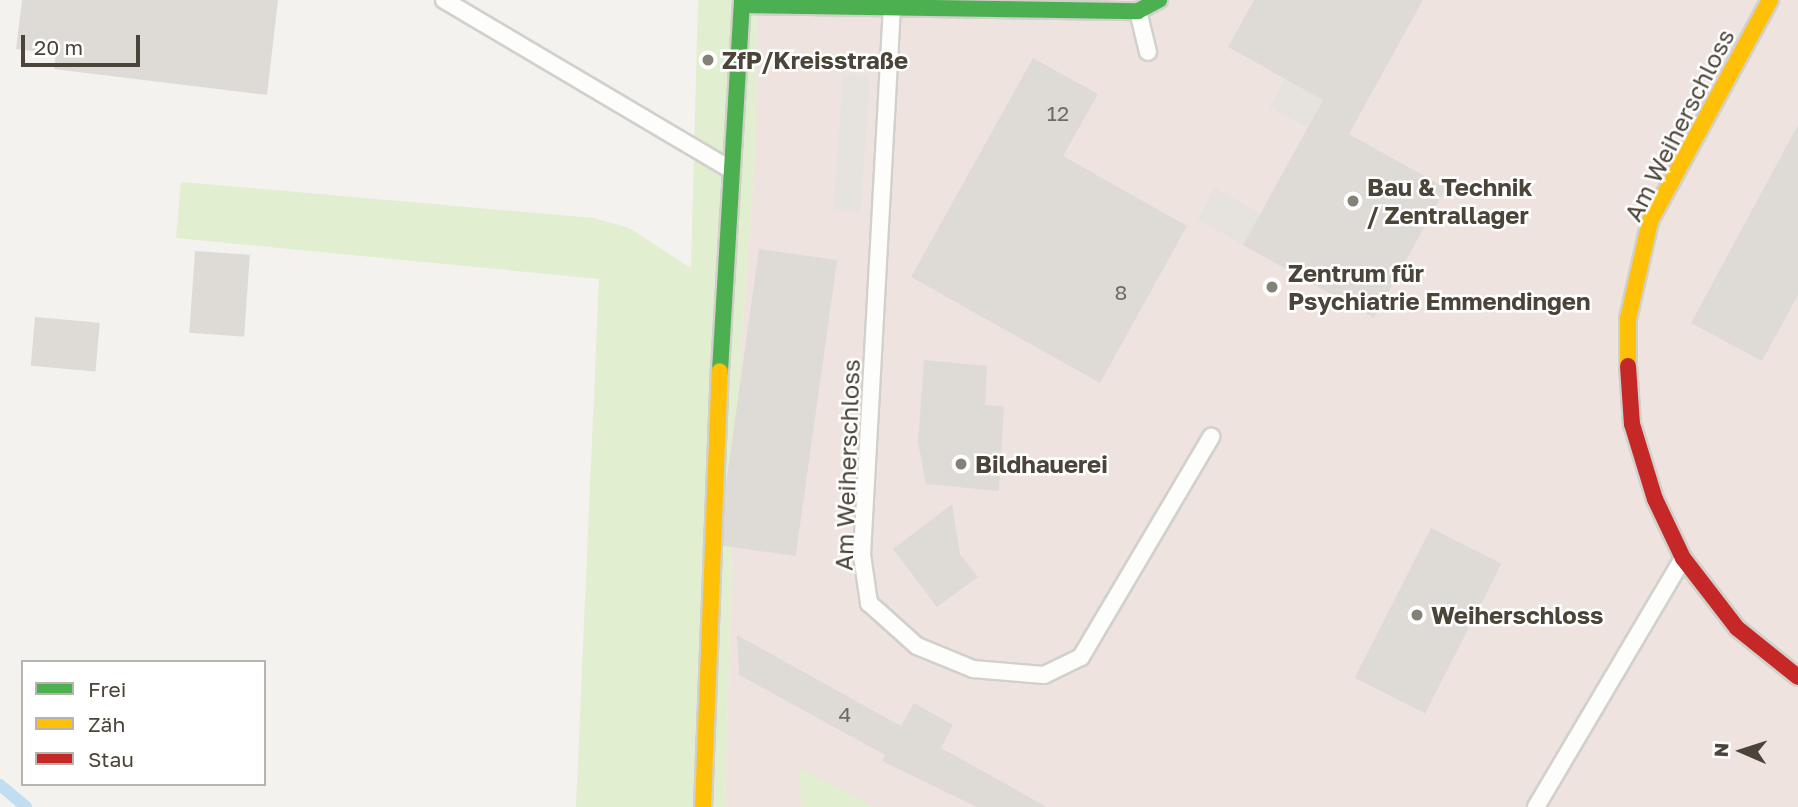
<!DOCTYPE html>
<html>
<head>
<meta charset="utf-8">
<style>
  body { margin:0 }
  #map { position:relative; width:1798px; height:807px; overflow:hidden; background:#f4f2ee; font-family:"Golos Text",sans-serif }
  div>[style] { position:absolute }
  .medical>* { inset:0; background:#eee3df }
  .green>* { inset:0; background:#e1eecf }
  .parking>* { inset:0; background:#e6e3df; transform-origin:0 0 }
  .stream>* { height:12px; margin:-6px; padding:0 6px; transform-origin:6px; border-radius:6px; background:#c0ddf1 }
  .building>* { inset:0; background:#dedbd6; transform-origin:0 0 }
  .roads { filter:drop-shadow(2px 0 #d2d0cb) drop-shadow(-2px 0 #d2d0cb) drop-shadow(0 2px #d2d0cb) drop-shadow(0 -2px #d2d0cb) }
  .lane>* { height:16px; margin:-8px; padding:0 8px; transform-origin:8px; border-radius:8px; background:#fdfdfc }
  .fast>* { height:16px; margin:-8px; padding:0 8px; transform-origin:8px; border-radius:8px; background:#4caf50 }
  .slow>* { height:16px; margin:-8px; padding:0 8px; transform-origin:8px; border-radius:8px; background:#ffc107 }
  .jam>* { height:16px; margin:-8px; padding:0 8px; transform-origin:8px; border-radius:8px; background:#c62828 }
  .dots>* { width:19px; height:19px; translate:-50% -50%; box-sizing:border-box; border:4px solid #fff; border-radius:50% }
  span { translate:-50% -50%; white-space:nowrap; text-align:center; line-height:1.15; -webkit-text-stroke:5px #fff; paint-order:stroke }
  .number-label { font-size:21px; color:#706a61 }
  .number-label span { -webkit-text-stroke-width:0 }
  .poi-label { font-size:24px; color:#4b4439; font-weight:700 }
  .left { translate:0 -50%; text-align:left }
  .street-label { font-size:24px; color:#4b4439 }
  .legend { position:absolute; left:21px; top:660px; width:245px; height:126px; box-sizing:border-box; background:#fff; border:2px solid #b7b4b0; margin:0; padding:9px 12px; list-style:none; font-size:21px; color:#4b4439 }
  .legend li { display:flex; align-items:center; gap:14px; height:35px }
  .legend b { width:35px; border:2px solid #b7b4b0 }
  .north { position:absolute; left:1707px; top:716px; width:70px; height:70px; -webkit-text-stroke:5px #fff; paint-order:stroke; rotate:273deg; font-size:19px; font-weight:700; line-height:28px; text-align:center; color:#4b4439 }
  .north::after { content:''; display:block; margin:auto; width:24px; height:32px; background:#4b4439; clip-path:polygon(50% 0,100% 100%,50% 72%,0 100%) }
  .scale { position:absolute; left:21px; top:35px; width:119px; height:32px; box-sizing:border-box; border:4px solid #4b4439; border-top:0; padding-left:9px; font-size:21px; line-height:24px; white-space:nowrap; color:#4b4439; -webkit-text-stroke:5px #fff; paint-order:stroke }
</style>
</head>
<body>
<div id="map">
  <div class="medical">
    <i style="clip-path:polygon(757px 0,1798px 0,1798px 807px,725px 807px,735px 436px,756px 138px)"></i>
  </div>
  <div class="green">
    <i style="clip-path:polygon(698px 0,757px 0,756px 138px,735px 436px,725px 807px,576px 807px,599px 279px,176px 238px,181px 182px,594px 218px,629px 228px,691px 268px)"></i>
    <i style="clip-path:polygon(798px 767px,874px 807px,802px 807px)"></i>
  </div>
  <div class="parking">
    <i style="left:843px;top:75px;width:27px;height:136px;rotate:4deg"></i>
    <i style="left:1285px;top:79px;width:43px;height:32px;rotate:29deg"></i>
    <i style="left:1215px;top:188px;width:53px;height:36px;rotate:29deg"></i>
  </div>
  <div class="stream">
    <i style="left:0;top:785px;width:34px;rotate:40deg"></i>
  </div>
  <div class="building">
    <i style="clip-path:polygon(22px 0,278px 0,267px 95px,54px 69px,56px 54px,16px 49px)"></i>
    <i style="clip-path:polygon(1254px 0,1423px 0,1349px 134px,1446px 188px,1374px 318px,1243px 245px,1323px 100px,1228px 47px)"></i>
    <i style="clip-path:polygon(1033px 58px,1098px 94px,1063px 156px,1187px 226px,1100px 383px,911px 277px)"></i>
    <i style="clip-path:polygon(1798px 125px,1798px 295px,1762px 361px,1691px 323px)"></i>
    <i style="left:759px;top:249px;width:79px;height:299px;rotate:8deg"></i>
    <i style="left:195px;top:251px;width:55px;height:82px;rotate:4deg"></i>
    <i style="left:35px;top:317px;width:65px;height:49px;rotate:5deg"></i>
    <i style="clip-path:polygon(924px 360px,987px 366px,985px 405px,1004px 406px,999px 491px,926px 484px,918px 442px)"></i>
    <i style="clip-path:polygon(952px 504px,960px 554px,978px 577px,937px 607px,893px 549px)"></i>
    <i style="left:1431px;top:528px;width:79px;height:168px;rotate:27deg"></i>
    <i style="clip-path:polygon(737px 635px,901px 726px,914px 703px,953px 725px,941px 748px,1047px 807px,977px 807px,882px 761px,885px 755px,739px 675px)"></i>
  </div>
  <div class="roads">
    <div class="lane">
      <i style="left:444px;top:0;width:334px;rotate:30.6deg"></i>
      <i style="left:892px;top:6px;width:550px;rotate:93.13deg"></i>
      <i style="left:862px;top:555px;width:49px;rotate:81.7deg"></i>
      <i style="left:869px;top:603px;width:64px;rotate:41.9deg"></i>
      <i style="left:917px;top:646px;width:61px;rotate:22.3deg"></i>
      <i style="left:973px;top:669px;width:71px;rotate:4.8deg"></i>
      <i style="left:1044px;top:675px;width:41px;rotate:-25.9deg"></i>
      <i style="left:1081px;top:657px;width:256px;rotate:-59.4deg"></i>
      <i style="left:1138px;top:11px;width:42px;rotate:76.3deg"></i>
      <i style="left:1536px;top:807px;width:289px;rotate:-59.4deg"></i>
    </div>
    <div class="fast">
      <i style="left:742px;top:5px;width:396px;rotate:0.9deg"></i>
      <i style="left:1138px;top:11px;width:24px;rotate:-28deg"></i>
      <i style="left:720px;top:371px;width:372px;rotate:-86.6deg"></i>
    </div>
    <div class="slow">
      <i style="left:1628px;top:366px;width:47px;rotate:-90deg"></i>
      <i style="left:1628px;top:319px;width:100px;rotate:-77.3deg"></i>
      <i style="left:1650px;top:221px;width:251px;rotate:-61.5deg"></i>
      <i style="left:703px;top:807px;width:436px;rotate:-87.8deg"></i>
    </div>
    <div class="jam">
      <i style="left:1628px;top:366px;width:58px;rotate:86.1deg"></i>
      <i style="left:1632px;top:424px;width:78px;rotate:73deg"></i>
      <i style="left:1655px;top:499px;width:65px;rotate:64.6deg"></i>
      <i style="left:1683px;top:558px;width:88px;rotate:52.4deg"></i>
      <i style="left:1737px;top:628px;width:78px;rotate:38.8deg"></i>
    </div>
  </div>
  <div class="dots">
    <i style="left:708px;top:60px;background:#868178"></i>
    <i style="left:1353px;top:201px;background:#868178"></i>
    <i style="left:1272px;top:287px;background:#868178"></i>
    <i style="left:961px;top:464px;background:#868178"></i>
    <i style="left:1417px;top:615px;background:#868178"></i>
  </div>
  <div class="number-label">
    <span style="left:1058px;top:113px">12</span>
    <span style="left:1121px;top:292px">8</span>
    <span style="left:845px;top:714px">4</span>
  </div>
  <div class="poi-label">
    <span class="left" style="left:722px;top:60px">ZfP/Kreisstraße</span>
    <span class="left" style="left:1367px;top:201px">Bau &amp; Technik<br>/ Zentrallager</span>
    <span class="left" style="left:1288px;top:287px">Zentrum für<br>Psychiatrie Emmendingen</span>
    <span class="left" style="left:975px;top:464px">Bildhauerei</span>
    <span class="left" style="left:1431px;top:615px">Weiherschloss</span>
  </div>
  <div class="street-label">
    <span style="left:1679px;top:125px;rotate:-63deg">Am Weiherschloss</span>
    <span style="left:847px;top:465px;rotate:-88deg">Am Weiherschloss</span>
  </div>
  <ul class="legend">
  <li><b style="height:9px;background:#4caf50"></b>Frei</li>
  <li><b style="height:9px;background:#ffc107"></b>Zäh</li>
  <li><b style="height:9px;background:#c62828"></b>Stau</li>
  </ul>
  <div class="north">N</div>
  <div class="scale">20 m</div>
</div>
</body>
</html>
